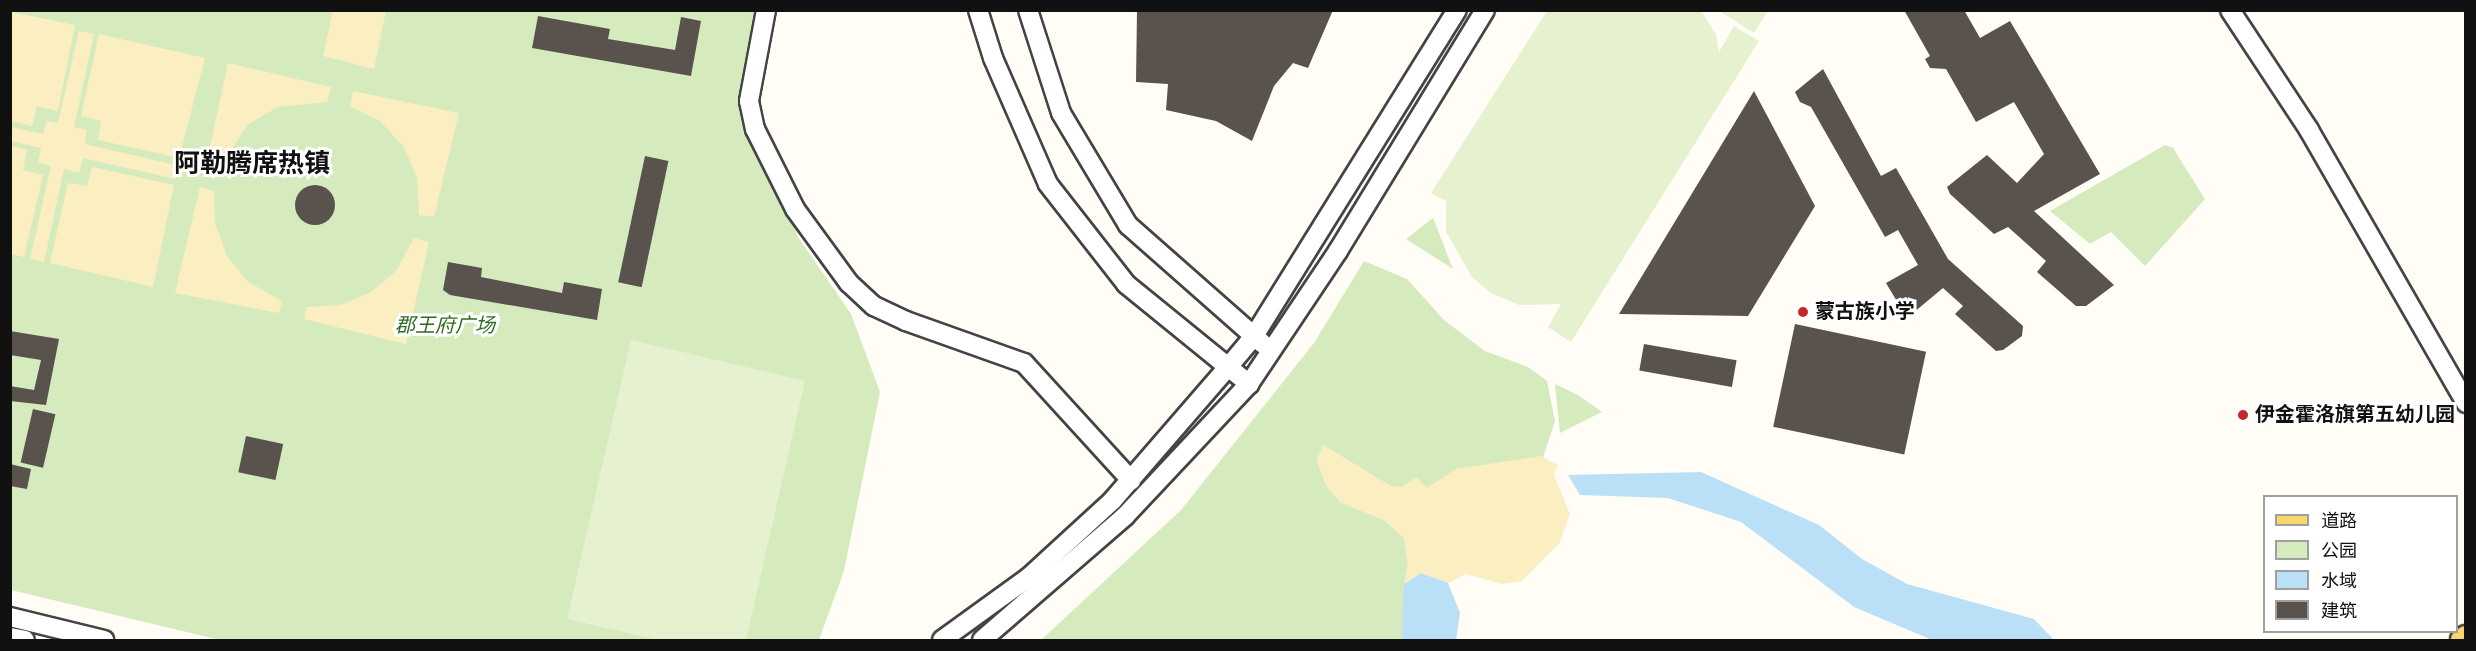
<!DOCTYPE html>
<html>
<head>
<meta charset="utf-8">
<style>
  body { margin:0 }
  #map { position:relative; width:2476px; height:651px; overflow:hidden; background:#fffdf5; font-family:Spectral,"Noto Sans SC",serif }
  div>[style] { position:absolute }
  .green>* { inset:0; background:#d5ebbd }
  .sand>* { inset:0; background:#fbeec1 }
  .pitch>* { inset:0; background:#e6f2cf }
  .water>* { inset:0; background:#b9e0f7 }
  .building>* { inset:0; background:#5a524d; transform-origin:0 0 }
  .round { border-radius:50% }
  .roads { filter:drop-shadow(2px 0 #444) drop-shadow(-2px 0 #444) drop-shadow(0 2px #444) drop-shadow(0 -2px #444) }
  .minor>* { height:18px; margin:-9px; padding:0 9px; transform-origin:9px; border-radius:9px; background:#fff }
  .major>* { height:22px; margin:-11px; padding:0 11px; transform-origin:11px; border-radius:11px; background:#f9d66b }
  .dots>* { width:16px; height:16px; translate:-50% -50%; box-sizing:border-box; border:3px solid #fff; border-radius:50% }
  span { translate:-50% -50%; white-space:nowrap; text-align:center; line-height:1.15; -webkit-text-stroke:6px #fff; paint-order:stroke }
  .poi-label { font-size:20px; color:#111; font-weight:700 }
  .left { translate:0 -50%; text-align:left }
  .park-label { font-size:20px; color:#2f6b1f; font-style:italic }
  .district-label { font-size:26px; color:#111; font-weight:700 }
  .frame { position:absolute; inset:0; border:12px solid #111; pointer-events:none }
  .legend { position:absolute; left:2263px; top:495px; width:195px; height:138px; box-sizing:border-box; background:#fff; border:2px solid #a0a0a0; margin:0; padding:8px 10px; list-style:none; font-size:18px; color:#111 }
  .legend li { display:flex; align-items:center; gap:12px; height:30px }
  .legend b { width:30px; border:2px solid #a0a0a0 }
</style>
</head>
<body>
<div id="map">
  <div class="green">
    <i style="clip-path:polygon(11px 11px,762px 11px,754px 49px,762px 135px,798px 237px,851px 314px,880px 392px,844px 571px,819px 640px,220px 640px,11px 590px)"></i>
    <i style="clip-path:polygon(2165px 145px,2173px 148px,2205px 199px,2145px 266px,2111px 232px,2090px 244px,2050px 211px)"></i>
    <i style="clip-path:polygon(1433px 218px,1453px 269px,1406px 239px)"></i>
    <i style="clip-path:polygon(1364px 261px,1407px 279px,1444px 320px,1485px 351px,1528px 367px,1547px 381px,1555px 421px,1543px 458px,1457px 469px,1427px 488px,1391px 487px,1323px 445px,1317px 461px,1326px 485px,1340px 502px,1384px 520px,1404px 538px,1408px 563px,1402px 640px,1041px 640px,1181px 510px,1314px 343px)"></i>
    <i style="clip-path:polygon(1555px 384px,1578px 395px,1602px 412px,1560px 433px)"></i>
  </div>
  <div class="sand">
    <i style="clip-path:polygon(333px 11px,386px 11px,374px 69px,323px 56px)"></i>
    <i style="clip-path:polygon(11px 12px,75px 25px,58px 111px,37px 106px,32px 126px,11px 121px)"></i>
    <i style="clip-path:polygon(79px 31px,94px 34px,74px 127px,87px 130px,85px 144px,180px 166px,176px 179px,83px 158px,79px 173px,64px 169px,44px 262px,30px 259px,51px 166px,38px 162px,41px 148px,11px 141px,11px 127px,43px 134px,47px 121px,58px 123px)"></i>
    <i style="clip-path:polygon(99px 34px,205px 58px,179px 158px,98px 140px,101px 121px,81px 116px)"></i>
    <i style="clip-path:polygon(228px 63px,331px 87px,327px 102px,278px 107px,247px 125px,220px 168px,206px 165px)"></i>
    <i style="clip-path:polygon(353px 91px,459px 113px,434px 217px,419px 215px,417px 178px,404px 147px,380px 121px,350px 106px)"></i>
    <i style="clip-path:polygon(11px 146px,27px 150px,23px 170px,43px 175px,24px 257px,11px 254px)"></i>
    <i style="clip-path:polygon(92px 167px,174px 185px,153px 287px,50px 263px,68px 183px,87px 186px)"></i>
    <i style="clip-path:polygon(200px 187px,214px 191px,215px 223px,227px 256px,248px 282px,282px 301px,279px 313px,175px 293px)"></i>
    <i style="clip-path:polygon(414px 238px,429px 242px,406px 344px,304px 319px,307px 307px,341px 305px,371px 292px,396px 271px)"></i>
    <i style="clip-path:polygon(1323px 445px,1391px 486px,1401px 487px,1417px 477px,1427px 488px,1456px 469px,1540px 456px,1558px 465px,1554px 475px,1570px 514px,1560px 542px,1522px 581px,1502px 584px,1466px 574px,1448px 583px,1421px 573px,1404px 584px,1408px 563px,1404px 538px,1384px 520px,1340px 502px,1326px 485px,1317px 461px)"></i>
  </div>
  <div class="pitch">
    <i style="clip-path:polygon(1547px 11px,1701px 11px,1716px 34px,1719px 52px,1734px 26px,1759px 41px,1571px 342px,1548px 327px,1561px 304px,1519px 305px,1491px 293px,1472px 277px,1446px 232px,1446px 201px,1431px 193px)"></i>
    <i style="clip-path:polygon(1719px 11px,1768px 11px,1754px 33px)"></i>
    <i style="clip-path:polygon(631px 340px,805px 381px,746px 640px,659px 640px,567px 619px)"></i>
  </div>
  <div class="water">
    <i style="clip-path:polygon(1701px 472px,1819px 525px,1862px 559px,1907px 584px,2034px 619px,2054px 640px,1932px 640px,1854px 607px,1741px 522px,1668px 498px,1580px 495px,1568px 475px)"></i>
    <i style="clip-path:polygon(1421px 573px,1448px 583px,1460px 613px,1456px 640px,1402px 640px,1404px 584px)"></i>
  </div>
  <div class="building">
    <i style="clip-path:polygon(1137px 10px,1333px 10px,1308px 68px,1293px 63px,1274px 86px,1252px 141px,1216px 121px,1166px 110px,1168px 84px,1136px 82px)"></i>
    <i style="clip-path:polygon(1904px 10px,1964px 10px,1980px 38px,2010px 21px,2100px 174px,2034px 211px,2114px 285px,2086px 306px,2076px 306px,2037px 272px,2046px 261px,2008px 227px,1994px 234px,1950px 194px,1947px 187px,1987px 155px,2017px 183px,2044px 154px,2014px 102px,1976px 122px,1946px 69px,1930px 68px,1925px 59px,1930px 56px)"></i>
    <i style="clip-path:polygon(538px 16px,610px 29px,608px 39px,675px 50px,681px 17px,701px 21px,691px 76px,532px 48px)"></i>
    <i style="clip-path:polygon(1823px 69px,1881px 176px,1896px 168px,1948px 259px,2023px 326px,2022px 336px,2003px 350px,1996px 351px,1955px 314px,1963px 306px,1943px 288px,1907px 318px,1886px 283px,1918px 265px,1898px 230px,1885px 237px,1811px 107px,1800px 102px,1795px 92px)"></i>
    <i style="clip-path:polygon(1754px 91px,1815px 206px,1748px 316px,1619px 314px)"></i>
    <i style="left:645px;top:156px;width:24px;height:129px;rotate:12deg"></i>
    <i class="round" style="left:295px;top:185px;width:40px;height:40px"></i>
    <i style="clip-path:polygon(448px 262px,482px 268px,481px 277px,562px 293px,564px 282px,602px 289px,597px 320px,450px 295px,443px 290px)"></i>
    <i style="left:1795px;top:324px;width:134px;height:105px;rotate:12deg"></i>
    <i style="clip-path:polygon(10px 331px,59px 339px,46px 405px,10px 401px,10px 386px,34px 390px,41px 360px,10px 355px)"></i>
    <i style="left:1644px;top:344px;width:94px;height:27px;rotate:10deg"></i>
    <i style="left:33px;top:409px;width:23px;height:55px;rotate:13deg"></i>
    <i style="left:246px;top:436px;width:38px;height:37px;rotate:12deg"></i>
    <i style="clip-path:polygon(10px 464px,31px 469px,27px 489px,10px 486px)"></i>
  </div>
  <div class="roads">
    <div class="minor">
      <i style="left:766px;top:10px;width:93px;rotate:100.6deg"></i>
      <i style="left:749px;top:101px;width:29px;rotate:78deg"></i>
      <i style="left:755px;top:129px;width:89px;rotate:63.4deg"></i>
      <i style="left:795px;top:209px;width:92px;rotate:53.9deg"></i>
      <i style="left:849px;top:283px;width:34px;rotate:43deg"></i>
      <i style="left:874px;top:306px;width:35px;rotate:25deg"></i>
      <i style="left:906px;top:321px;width:125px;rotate:19.6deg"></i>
      <i style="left:1024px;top:363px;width:159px;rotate:47.6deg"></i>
      <i style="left:978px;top:10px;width:50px;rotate:72.6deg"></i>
      <i style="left:993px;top:58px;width:137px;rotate:66.4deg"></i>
      <i style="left:1048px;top:184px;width:127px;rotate:52deg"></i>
      <i style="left:1126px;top:284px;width:159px;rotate:39.1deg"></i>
      <i style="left:1028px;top:10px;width:108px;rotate:72.2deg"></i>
      <i style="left:1061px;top:113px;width:131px;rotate:59.1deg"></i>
      <i style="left:1128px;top:225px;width:180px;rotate:41.4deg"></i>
      <i style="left:2230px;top:10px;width:144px;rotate:56.6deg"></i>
      <i style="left:2309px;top:130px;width:315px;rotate:60.1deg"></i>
      <i style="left:10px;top:617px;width:97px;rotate:13.7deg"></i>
      <i style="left:10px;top:637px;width:15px;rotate:11deg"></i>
      <i style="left:942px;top:640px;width:107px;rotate:-35.9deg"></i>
      <i style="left:1029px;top:577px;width:113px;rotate:-42.5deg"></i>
      <i style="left:1112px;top:501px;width:179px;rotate:-49.1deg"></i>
      <i style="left:1229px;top:366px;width:39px;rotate:-50deg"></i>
      <i style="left:1254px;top:336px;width:384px;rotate:-58.1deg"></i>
      <i style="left:982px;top:640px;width:189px;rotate:-40.9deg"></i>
      <i style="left:1125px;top:516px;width:181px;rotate:-46.8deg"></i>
      <i style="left:1249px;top:384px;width:160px;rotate:-56.2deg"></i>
      <i style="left:1338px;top:251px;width:282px;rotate:-58.6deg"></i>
    </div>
    <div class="major">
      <i style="left:2462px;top:640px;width:5px;rotate:-37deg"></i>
    </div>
  </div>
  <div class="dots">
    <i style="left:1803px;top:312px;background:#c4262e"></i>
    <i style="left:2243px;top:415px;background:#c4262e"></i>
  </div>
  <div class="poi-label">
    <span class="left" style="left:1815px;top:312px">蒙古族小学</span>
    <span class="left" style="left:2255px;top:415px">伊金霍洛旗第五幼儿园</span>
  </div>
  <div class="park-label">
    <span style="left:445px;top:326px">郡王府广场</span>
  </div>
  <div class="district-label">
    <span style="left:252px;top:165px">阿勒腾席热镇</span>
  </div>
  <div class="frame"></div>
  <ul class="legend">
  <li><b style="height:8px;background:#f9d66b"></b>道路</li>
  <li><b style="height:16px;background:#d5ebbd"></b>公园</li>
  <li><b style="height:16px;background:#b9e0f7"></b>水域</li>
  <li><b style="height:16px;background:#5a524d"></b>建筑</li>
  </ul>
</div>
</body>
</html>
